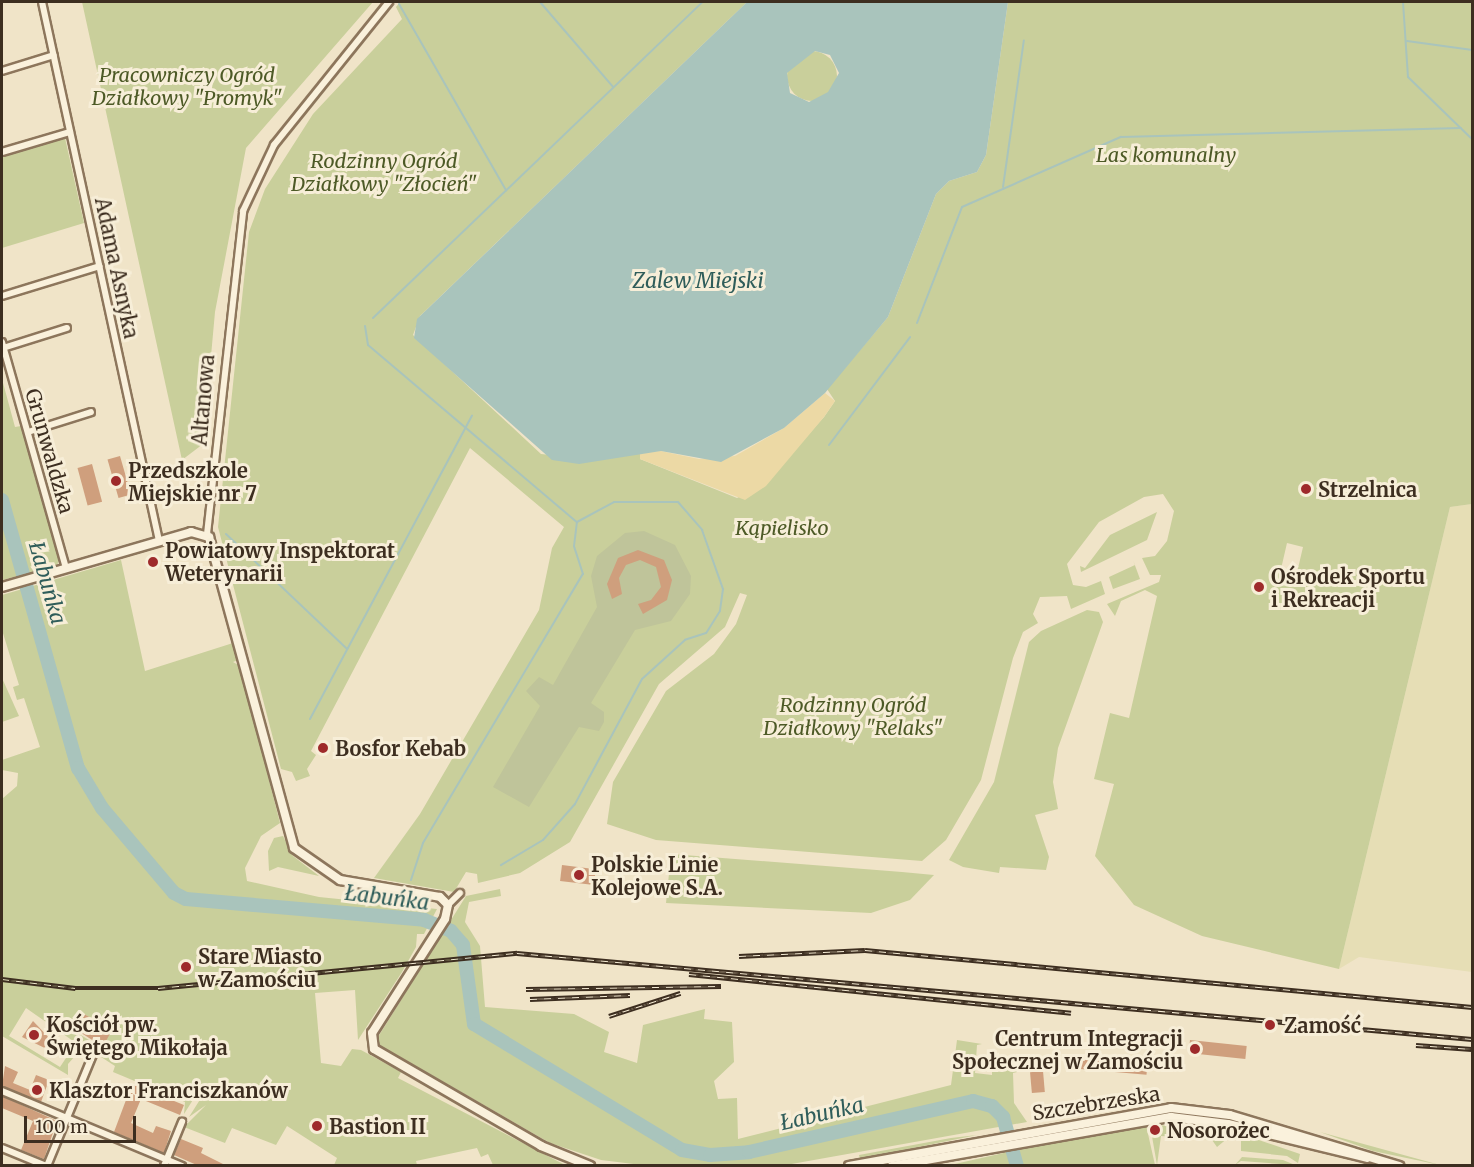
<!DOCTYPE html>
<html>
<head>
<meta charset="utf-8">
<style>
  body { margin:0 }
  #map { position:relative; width:1474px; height:1167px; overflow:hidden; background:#f0e4c8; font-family:Merriweather,serif }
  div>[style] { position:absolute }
  .farmland>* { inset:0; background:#e6deb5 }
  .green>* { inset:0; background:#c9cf9b }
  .round { border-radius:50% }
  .sand>* { inset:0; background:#ecd9a5 }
  .cemetery>* { inset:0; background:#bfc49a }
  .water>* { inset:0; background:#a9c4bc }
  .stream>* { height:2px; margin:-1px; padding:0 1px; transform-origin:1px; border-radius:1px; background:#a9c4bc }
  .river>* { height:14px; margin:-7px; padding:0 7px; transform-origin:7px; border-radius:7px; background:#a9c4bc }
  .building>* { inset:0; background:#cf9f7d; transform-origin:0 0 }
  .roads { filter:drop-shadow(2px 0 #8d765c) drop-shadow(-2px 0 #8d765c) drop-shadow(0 2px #8d765c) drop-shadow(0 -2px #8d765c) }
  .minor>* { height:6px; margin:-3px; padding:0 3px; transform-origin:3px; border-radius:3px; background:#faf1dc }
  .tertiary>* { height:8px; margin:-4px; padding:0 4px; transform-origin:4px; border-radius:4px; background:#faf1dc }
  .rail>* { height:4.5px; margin-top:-2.25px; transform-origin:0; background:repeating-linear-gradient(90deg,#f7eed8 0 7px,#3d2e20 0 14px); box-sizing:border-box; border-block:2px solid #3d2e20 }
  .dots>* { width:16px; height:16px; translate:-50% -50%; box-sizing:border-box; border:3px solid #f7eed8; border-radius:50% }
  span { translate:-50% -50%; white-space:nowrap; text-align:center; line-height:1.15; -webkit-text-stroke:6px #f7eed8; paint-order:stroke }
  .park-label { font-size:20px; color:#4d5a26; font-style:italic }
  .street-label { font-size:20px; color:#3d2e20 }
  .poi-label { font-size:20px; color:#3d2e20; font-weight:700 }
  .left { translate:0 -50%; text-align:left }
  .right { translate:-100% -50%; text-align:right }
  .water-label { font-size:21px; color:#2f5d5a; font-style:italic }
  .frame { position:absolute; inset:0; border:3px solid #3d2e20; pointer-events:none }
  .scale { position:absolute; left:24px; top:1116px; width:112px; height:27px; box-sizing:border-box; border:3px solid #3d2e20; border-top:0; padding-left:8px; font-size:18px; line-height:21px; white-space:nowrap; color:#3d2e20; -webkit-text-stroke:4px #f7eed8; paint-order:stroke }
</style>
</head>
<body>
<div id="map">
  <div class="farmland">
    <i style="clip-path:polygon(1472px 504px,1472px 972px,1359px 957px,1339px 969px,1450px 507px)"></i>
  </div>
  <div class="green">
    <i style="clip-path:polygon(82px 2px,373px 2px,246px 148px,215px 312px,203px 444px,182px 460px)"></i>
    <i style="clip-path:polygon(evenodd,400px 2px,747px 2px,420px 316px,413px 335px,541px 454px,597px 460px,640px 452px,640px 459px,737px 498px,764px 484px,824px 417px,835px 401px,827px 389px,888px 317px,936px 194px,949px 181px,977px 172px,986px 155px,1008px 2px,1472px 2px,1472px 504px,1450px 507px,1339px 969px,1202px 936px,1134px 905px,1095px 856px,1114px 784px,1094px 779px,1110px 713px,1129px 718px,1157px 596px,1145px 590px,1121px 601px,1115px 616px,1107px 604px,1159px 582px,1161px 575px,1150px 575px,1142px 558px,1155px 556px,1167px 541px,1174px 511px,1163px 494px,1144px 497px,1099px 522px,1067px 564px,1073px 585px,1086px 587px,1101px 581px,1105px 594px,1071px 609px,1067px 596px,1040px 597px,1033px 614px,1038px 623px,1023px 632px,1013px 658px,981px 780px,946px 840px,922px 861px,656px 840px,607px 824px,613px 782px,666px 691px,714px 654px,736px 624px,747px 595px,740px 593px,725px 627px,659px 684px,570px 842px,520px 873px,478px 883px,477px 874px,466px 872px,454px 892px,374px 878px,420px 814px,539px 610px,552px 548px,564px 527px,470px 448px,311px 751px,316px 755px,307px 769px,310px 776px,296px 781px,292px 772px,281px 769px,218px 527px,249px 232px,265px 189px,313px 114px,402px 19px,396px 7px,400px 2px,1287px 543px,1303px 547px,1296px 577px,1291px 576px,1288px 585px,1278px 582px,1287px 543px)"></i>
    <i class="round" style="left:787px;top:51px;width:50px;height:50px"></i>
    <i style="clip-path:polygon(65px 138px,84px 223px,2px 248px,2px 156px)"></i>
    <i style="clip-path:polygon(2px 379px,15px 427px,21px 426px,60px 559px,57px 565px,3px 580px)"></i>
    <i style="clip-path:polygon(1157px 512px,1147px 540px,1081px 572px,1080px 566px,1085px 568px,1110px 535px)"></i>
    <i style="clip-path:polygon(evenodd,121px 560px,145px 671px,233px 643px,238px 660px,233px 662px,240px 666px,280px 823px,261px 836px,245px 868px,247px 881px,319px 897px,437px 909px,424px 934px,417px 934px,416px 947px,402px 972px,358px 1040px,355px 990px,315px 993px,321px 1063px,341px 1066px,352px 1049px,361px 1050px,401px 1072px,398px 1078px,565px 1165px,493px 1165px,488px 1154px,481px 1157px,477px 1148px,416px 1161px,417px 1165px,334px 1165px,337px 1158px,287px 1126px,276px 1145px,232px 1128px,225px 1143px,184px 1127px,206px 1105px,189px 1117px,201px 1098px,196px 1095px,184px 1114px,185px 1102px,113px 1072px,115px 1066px,98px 1055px,111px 1030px,84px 1014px,74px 1031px,89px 1040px,68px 1064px,68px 1075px,2px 1036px,2px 799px,17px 786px,18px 773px,2px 770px,2px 760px,40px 747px,24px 698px,17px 700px,13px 687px,19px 685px,2px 630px,2px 595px,121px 560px,26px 1008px,76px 1043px,60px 1067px,9px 1036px,26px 1008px)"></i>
    <i style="clip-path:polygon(1133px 560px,1140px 579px,1113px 589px,1109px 577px,1135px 565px)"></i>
    <i style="clip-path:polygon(1087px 610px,1099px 612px,1103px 622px,1058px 748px,1053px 782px,1058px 809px,1035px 815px,1049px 857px,1046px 870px,1000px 867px,999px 873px,963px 867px,949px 860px,994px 782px,1029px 642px,1041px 631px)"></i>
    <i style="clip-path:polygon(2px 678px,19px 716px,2px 722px)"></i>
    <i style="clip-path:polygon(283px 836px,293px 856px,319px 876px,278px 867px,269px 871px,268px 851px,274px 838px)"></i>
    <i style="clip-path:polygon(671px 854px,902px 872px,934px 875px,910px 900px,871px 913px,666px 903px)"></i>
    <i style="clip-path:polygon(500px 889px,501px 896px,469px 902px,465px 922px,480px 946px,485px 1007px,574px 1014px,609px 1032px,604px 1052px,637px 1063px,643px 1025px,705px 1009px,704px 1019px,732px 1022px,734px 1062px,714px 1081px,718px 1099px,737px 1098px,738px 1139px,951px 1085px,957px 1040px,982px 1044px,977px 1045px,975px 1073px,992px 1075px,992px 1058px,1007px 1060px,1010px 1069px,1025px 1070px,1013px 1073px,1014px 1103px,1027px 1122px,786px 1165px,650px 1166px,601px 1160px,550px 1143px,379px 1045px,378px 1037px,466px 896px)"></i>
    <i style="clip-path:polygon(1146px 1125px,1155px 1165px,946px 1166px,1052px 1142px)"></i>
    <i style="clip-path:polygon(1150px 1125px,1211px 1127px,1229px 1131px,1229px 1137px,1217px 1147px,1212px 1140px,1161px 1136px,1157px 1165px)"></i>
    <i style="clip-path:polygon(1320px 1132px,1440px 1165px,1373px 1151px)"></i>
    <i style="clip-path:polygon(1241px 1134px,1300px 1154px,1298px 1163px,1287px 1156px,1241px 1151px)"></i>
    <i style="clip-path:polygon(977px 1135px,860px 1159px,859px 1155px,951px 1138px)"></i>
    <i style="clip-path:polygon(1242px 1157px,1283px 1160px,1295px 1165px,1241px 1161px,1235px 1165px)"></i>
  </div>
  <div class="sand">
    <i style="clip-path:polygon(825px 393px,835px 401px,824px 417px,766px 486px,745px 500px,640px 459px,640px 452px,661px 451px,699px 459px,735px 456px,784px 428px)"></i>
  </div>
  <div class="cemetery">
    <i style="clip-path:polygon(644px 531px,675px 545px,691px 576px,690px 594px,671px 621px,635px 630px,591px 703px,604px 712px,604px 722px,599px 731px,579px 727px,529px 807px,493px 787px,540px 706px,526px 691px,539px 677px,553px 685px,597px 607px,591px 576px,597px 556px,625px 533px)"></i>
  </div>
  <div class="water">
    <i style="clip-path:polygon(evenodd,747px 2px,1008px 2px,986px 155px,977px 172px,949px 181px,936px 194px,888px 317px,825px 393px,784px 428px,721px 462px,661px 451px,579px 464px,552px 460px,414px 338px,417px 319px,747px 2px,815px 51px,830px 55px,839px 73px,828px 92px,809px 102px,790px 93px,787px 73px,815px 51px)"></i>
  </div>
  <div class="stream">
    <i style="left:540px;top:2px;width:112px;rotate:49.3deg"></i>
    <i style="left:1403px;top:2px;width:75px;rotate:86.2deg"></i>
    <i style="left:1408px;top:77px;width:89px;rotate:44.1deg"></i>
    <i style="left:399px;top:4px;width:215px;rotate:60.1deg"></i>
    <i style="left:1407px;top:41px;width:66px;rotate:7.9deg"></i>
    <i style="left:1003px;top:187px;width:148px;rotate:-81.9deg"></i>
    <i style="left:373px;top:318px;width:456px;rotate:-43.8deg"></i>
    <i style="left:917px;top:323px;width:124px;rotate:-68.8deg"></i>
    <i style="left:962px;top:207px;width:174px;rotate:-23.8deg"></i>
    <i style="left:1121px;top:137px;width:340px;rotate:-1.5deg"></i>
    <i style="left:365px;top:326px;width:19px;rotate:81deg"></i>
    <i style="left:368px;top:345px;width:274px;rotate:40.3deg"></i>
    <i style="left:829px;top:445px;width:135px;rotate:-53.1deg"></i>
    <i style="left:226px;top:534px;width:167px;rotate:43.5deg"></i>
    <i style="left:310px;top:719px;width:344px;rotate:-61.9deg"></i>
    <i style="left:411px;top:880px;width:39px;rotate:-72deg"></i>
    <i style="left:423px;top:843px;width:313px;rotate:-59.3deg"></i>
    <i style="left:583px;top:574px;width:29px;rotate:-108deg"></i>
    <i style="left:574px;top:546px;width:24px;rotate:-83deg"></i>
    <i style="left:577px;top:522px;width:42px;rotate:-28.4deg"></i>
    <i style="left:614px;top:502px;width:64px"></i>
    <i style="left:678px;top:502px;width:37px;rotate:49deg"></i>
    <i style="left:702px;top:530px;width:63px;rotate:70.4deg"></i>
    <i style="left:723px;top:589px;width:22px;rotate:98deg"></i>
    <i style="left:720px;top:611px;width:26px;rotate:122deg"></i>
    <i style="left:706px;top:633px;width:22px;rotate:162deg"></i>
    <i style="left:685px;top:640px;width:58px;rotate:137.8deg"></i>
    <i style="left:642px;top:679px;width:142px;rotate:118.2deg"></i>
    <i style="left:575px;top:804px;width:48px;rotate:131.6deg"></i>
    <i style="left:543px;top:840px;width:49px;rotate:149.2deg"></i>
  </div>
  <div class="river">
    <i style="left:2px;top:500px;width:279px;rotate:74.2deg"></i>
    <i style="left:78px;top:768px;width:47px;rotate:59deg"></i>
    <i style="left:102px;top:808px;width:111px;rotate:49.7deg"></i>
    <i style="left:174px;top:893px;width:13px;rotate:27deg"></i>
    <i style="left:186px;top:899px;width:239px;rotate:5deg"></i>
    <i style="left:424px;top:920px;width:29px;rotate:22deg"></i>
    <i style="left:451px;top:931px;width:18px;rotate:49deg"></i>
    <i style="left:463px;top:945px;width:80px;rotate:82.1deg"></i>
    <i style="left:474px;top:1024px;width:243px;rotate:31.2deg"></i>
    <i style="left:682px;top:1150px;width:28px;rotate:10deg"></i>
    <i style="left:710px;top:1155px;width:39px;rotate:-4deg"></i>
    <i style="left:749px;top:1152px;width:230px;rotate:-12.8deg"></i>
    <i style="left:973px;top:1101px;width:20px;rotate:15deg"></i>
    <i style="left:992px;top:1106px;width:16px;rotate:45deg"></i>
    <i style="left:1003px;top:1117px;width:51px;rotate:74.1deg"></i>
  </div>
  <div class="building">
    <i style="left:120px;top:456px;width:40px;height:13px;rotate:74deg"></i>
    <i style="left:92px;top:464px;width:39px;height:15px;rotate:75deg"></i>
    <i style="clip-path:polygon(638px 550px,664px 560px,672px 580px,667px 600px,643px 614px,638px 604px,651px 600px,661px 587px,656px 567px,640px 560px,626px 565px,619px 578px,622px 594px,612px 599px,607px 584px,618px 558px)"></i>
    <i style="left:562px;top:865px;width:34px;height:16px;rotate:7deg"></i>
    <i style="clip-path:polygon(84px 1014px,112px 1030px,106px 1041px,123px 1051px,111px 1052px,75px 1029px)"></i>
    <i style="clip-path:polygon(33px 1021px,55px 1044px,51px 1051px,22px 1037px)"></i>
    <i style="left:1190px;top:1040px;width:57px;height:13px;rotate:6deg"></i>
    <i style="left:1070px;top:1054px;width:78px;height:14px;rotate:5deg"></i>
    <i style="clip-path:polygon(5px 1066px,18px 1072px,13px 1083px,30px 1090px,36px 1075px,49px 1080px,41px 1102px,2px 1086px)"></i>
    <i style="left:1043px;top:1071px;width:21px;height:13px;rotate:85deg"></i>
    <i style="clip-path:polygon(132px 1084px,184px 1105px,180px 1115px,141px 1099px,131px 1123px,153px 1133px,156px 1126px,171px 1131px,164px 1153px,114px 1132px)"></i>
    <i style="clip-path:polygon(2px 1096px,57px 1121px,44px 1159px,21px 1150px,33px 1121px,2px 1108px)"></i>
    <i style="clip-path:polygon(181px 1139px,203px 1148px,201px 1153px,227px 1166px,199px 1166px,174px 1155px)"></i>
  </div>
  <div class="roads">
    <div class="minor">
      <i style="left:42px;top:2px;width:552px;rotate:77.75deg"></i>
      <i style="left:2px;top:71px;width:54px;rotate:-17.1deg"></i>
      <i style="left:2px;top:152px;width:71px;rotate:-16.4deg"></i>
      <i style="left:2px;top:296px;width:102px;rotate:-17deg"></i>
      <i style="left:2px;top:342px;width:235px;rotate:74.2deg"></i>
      <i style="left:3px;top:348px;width:67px;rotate:-17.4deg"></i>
      <i style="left:28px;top:432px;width:66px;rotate:-17.6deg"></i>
      <i style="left:207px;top:534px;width:325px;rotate:-83.6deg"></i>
      <i style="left:243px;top:211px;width:73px;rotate:-64.8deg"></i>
      <i style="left:274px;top:145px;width:184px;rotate:-51.2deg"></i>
      <i style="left:448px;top:905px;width:17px;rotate:-45deg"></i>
      <i style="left:2px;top:1091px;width:195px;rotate:22.6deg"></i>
      <i style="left:2px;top:1148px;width:48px;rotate:22.2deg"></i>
      <i style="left:47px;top:1166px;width:129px;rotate:-67.6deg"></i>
      <i style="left:164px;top:1166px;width:48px;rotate:-67.8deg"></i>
    </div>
    <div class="tertiary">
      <i style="left:2px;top:587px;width:197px;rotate:-16.2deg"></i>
      <i style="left:191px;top:532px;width:19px;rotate:16deg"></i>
      <i style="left:209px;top:537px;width:322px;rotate:74.7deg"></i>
      <i style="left:294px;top:848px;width:56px;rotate:34.8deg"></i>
      <i style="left:340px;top:880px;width:101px;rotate:9.6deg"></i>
      <i style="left:440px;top:897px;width:11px;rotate:45deg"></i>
      <i style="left:448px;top:905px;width:14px;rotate:102deg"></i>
      <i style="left:445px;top:919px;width:135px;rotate:122.6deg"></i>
      <i style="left:372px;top:1033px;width:16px;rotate:83deg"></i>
      <i style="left:374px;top:1049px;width:193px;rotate:30.1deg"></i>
      <i style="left:541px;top:1146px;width:53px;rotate:22.2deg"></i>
      <i style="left:849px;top:1166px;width:327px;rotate:-10.2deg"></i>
      <i style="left:1171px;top:1108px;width:59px;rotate:6.8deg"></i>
      <i style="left:1230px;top:1115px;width:177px;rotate:16.8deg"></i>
      <i style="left:892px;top:1166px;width:283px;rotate:-10deg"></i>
      <i style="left:1171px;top:1117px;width:57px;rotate:7deg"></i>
      <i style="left:1228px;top:1124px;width:143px;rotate:13.7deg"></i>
    </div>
  </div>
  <div class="rail">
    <i style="left:739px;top:956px;width:126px;rotate:-2.7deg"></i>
    <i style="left:865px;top:950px;width:610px;rotate:5.36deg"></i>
    <i style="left:689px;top:974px;width:384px;rotate:5.8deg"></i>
    <i style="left:2px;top:979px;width:74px;rotate:7deg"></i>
    <i style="left:75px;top:988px;width:83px"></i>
    <i style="left:158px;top:988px;width:361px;rotate:-5.6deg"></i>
    <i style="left:517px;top:953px;width:959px;rotate:5.15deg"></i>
    <i style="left:526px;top:989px;width:195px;rotate:-0.9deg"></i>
    <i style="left:530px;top:999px;width:100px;rotate:-2.3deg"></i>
    <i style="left:609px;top:1016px;width:75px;rotate:-17.9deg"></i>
    <i style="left:1416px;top:1045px;width:56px;rotate:4.1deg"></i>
  </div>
  <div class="dots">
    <i style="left:116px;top:481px;background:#9e2a2b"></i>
    <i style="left:1306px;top:489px;background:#9e2a2b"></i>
    <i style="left:153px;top:562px;background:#9e2a2b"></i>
    <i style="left:1259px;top:587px;background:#9e2a2b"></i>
    <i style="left:323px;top:748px;background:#9e2a2b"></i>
    <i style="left:579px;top:875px;background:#9e2a2b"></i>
    <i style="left:186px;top:967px;background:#9e2a2b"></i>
    <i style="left:1270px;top:1025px;background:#9e2a2b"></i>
    <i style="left:34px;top:1035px;background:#9e2a2b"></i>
    <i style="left:1195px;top:1049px;background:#9e2a2b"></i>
    <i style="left:37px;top:1090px;background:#9e2a2b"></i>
    <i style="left:317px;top:1126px;background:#9e2a2b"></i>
    <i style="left:1155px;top:1130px;background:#9e2a2b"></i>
  </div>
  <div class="park-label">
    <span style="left:187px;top:86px">Pracowniczy Ogród<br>Działkowy "Promyk"</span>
    <span style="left:1166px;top:154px">Las komunalny</span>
    <span style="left:384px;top:172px">Rodzinny Ogród<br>Działkowy "Złocień"</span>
    <span style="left:782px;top:527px">Kąpielisko</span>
    <span style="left:853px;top:716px">Rodzinny Ogród<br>Działkowy "Relaks"</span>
  </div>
  <div class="street-label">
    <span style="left:117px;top:268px;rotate:78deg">Adama Asnyka</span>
    <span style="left:203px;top:400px;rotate:-85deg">Altanowa</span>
    <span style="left:50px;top:451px;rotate:74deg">Grunwaldzka</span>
    <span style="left:1096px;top:1103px;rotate:-9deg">Szczebrzeska</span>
  </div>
  <div class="poi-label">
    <span class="left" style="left:128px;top:482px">Przedszkole<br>Miejskie nr 7</span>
    <span class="left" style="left:1318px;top:489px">Strzelnica</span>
    <span class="left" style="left:165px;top:562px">Powiatowy Inspektorat<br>Weterynarii</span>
    <span class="left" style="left:1271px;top:588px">Ośrodek Sportu<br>i Rekreacji</span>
    <span class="left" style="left:335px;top:748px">Bosfor Kebab</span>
    <span class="left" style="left:591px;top:876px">Polskie Linie<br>Kolejowe S.A.</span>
    <span class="left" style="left:198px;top:968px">Stare Miasto<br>w Zamościu</span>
    <span class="left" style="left:46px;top:1036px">Kościół pw.<br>Świętego Mikołaja</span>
    <span class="left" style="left:1284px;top:1025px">Zamość</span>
    <span class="right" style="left:1183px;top:1050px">Centrum Integracji<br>Społecznej w Zamościu</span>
    <span class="left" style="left:49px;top:1090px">Klasztor Franciszkanów</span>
    <span class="left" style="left:329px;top:1126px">Bastion II</span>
    <span class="left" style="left:1167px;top:1130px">Nosorożec</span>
  </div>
  <div class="water-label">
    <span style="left:698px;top:281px">Zalew Miejski</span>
    <span style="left:47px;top:583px;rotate:74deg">Łabuńka</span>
    <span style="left:387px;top:898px;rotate:7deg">Łabuńka</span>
    <span style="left:822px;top:1114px;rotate:-13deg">Łabuńka</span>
  </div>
  <div class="frame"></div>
  <div class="scale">100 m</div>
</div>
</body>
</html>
